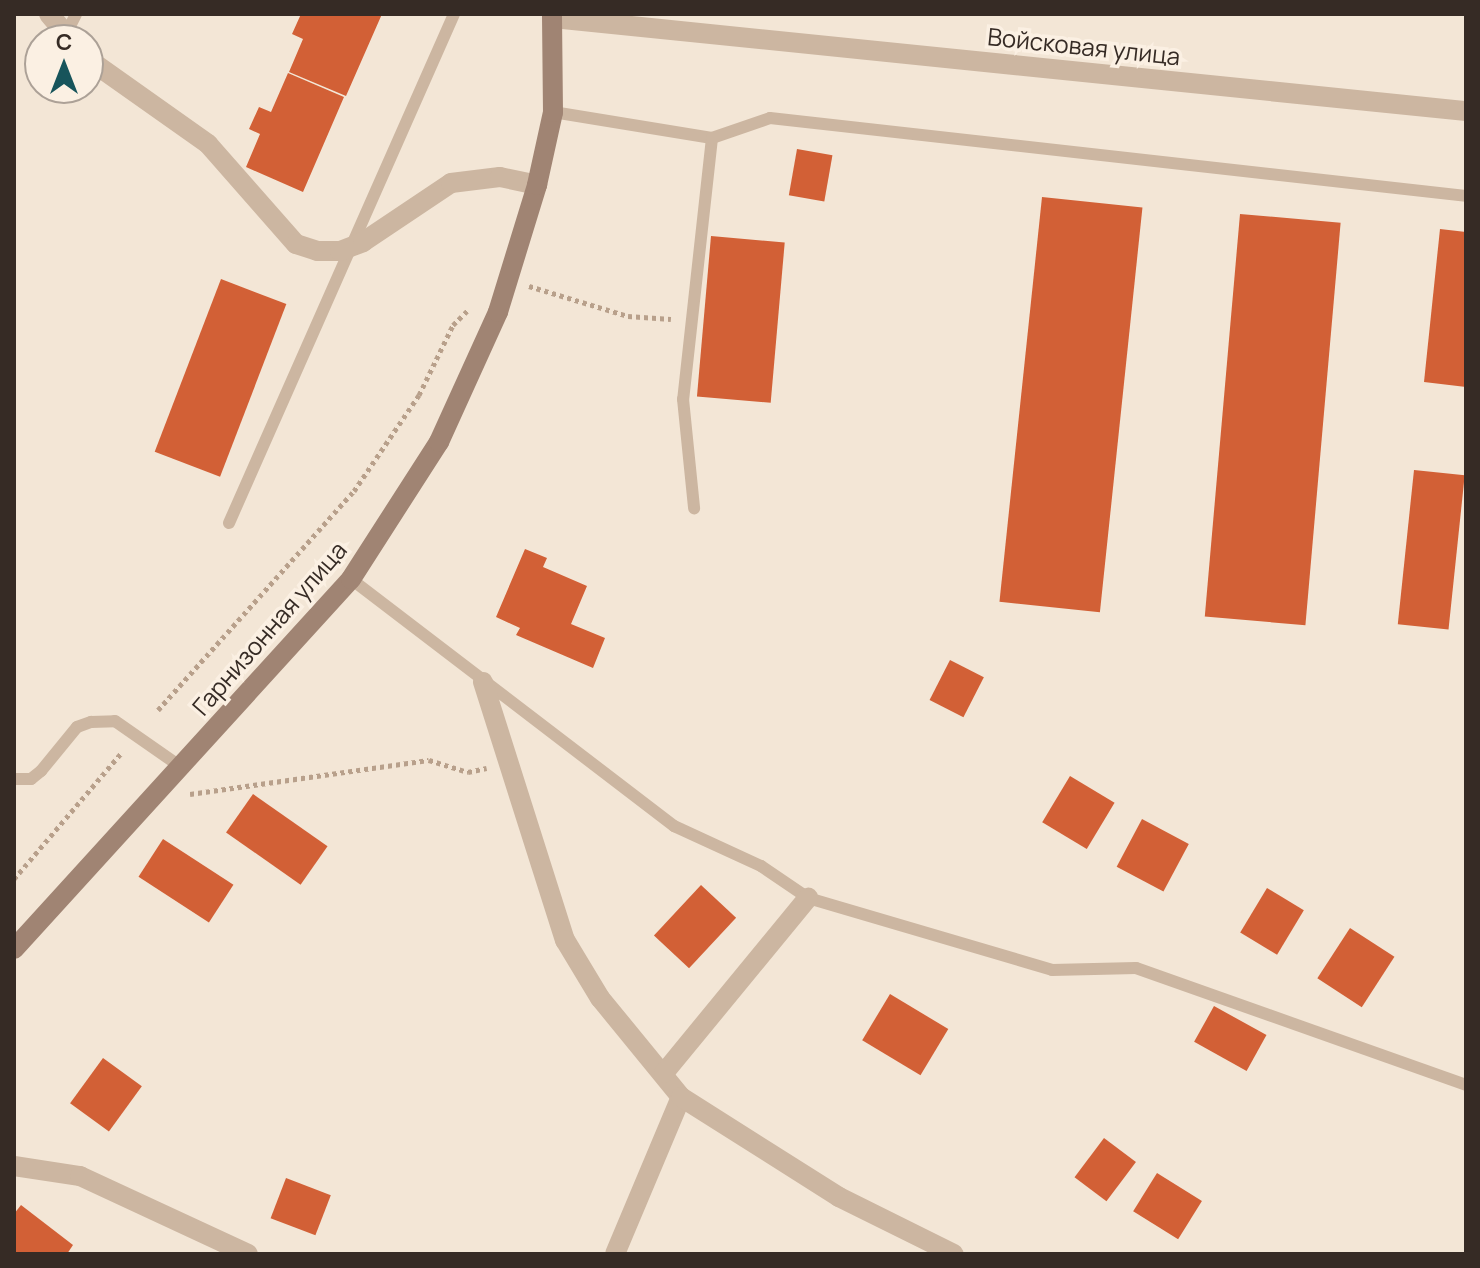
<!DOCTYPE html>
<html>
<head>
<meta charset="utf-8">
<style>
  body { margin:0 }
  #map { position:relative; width:1480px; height:1268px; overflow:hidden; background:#f3e6d6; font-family:Manrope,sans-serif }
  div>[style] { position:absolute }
  .building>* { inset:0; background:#d26036; transform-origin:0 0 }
  .path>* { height:5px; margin-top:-2.5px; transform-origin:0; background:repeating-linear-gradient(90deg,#b8a08b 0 4px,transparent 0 8px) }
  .lane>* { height:12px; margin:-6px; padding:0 6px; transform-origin:6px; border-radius:6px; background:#ccb6a1 }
  .street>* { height:20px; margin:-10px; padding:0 10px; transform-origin:10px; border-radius:10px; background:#ccb6a1 }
  .secondary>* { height:20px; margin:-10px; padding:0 10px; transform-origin:10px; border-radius:10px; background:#a08473 }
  span { translate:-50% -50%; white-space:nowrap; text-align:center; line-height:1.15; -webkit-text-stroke:7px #fbf0e3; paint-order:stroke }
  .street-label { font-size:24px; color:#362b25 }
  .frame { position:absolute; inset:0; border:16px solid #362b25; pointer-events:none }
  .north { position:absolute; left:24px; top:24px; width:80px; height:80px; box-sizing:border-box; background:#fbf0e3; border:2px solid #aca197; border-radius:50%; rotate:0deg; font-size:22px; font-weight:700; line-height:32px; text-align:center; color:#362b25 }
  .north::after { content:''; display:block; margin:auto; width:28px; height:36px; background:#17545b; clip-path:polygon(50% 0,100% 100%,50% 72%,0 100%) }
</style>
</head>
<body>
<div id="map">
  <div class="building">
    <i style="clip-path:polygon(301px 14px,382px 14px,346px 96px,289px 72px,303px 39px,292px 34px)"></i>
    <i style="clip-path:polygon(288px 73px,344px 97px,303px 192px,246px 167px,260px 134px,249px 129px,259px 107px,271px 112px)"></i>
    <i style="left:797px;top:149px;width:36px;height:47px;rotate:10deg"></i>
    <i style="left:1042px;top:197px;width:101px;height:407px;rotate:6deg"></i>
    <i style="left:1240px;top:214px;width:101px;height:404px;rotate:5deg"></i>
    <i style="clip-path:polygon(1440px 229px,1466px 232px,1466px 387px,1424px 382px)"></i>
    <i style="left:711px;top:236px;width:74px;height:161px;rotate:5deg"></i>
    <i style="left:221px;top:279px;width:70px;height:185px;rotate:21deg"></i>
    <i style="left:1414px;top:470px;width:51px;height:155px;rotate:6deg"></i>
    <i style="clip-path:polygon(525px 549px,547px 558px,543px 567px,587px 586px,571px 624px,605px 638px,593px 668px,516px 635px,520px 628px,496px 617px)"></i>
    <i style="left:950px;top:660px;width:38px;height:45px;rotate:27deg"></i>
    <i style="left:1070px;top:776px;width:52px;height:54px;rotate:31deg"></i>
    <i style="left:253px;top:794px;width:91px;height:47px;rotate:35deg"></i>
    <i style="left:1142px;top:819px;width:53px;height:54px;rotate:28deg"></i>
    <i style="left:163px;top:839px;width:84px;height:45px;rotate:33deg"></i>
    <i style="left:701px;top:885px;width:48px;height:69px;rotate:43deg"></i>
    <i style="left:1267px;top:888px;width:43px;height:52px;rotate:31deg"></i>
    <i style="left:1350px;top:928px;width:53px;height:60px;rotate:33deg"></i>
    <i style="left:890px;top:994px;width:68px;height:54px;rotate:31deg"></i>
    <i style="left:1214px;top:1006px;width:60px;height:41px;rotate:29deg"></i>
    <i style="left:103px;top:1058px;width:48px;height:56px;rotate:36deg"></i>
    <i style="left:1104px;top:1138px;width:40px;height:49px;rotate:37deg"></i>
    <i style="left:1157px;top:1173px;width:53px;height:45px;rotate:32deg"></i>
    <i style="left:286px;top:1178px;width:48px;height:43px;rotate:21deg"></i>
    <i style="clip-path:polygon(21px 1205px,73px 1245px,67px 1254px,14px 1254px,14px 1214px)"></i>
  </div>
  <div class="path">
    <i style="left:529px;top:286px;width:103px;rotate:16.9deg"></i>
    <i style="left:628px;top:316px;width:43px;rotate:4deg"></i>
    <i style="left:158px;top:710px;width:294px;rotate:-48.2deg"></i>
    <i style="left:354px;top:491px;width:116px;rotate:-55.9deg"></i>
    <i style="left:419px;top:395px;width:78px;rotate:-64.1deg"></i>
    <i style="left:453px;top:325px;width:23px;rotate:-45deg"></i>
    <i style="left:190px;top:794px;width:241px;rotate:-8.1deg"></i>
    <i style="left:429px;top:760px;width:41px;rotate:17.1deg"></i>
    <i style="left:468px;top:772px;width:19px;rotate:-12deg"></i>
    <i style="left:14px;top:879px;width:167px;rotate:-49.6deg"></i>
  </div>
  <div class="lane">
    <i style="left:66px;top:34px;width:22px;rotate:-63deg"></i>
    <i style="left:553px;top:112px;width:161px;rotate:9.3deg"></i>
    <i style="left:712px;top:138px;width:263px;rotate:96.3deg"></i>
    <i style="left:683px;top:399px;width:110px;rotate:84.2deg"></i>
    <i style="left:712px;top:138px;width:61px;rotate:-19deg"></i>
    <i style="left:770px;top:118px;width:700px;rotate:6.39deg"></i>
    <i style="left:229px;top:523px;width:557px;rotate:-66.15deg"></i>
    <i style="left:351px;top:579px;width:407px;rotate:37.4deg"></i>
    <i style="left:674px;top:826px;width:96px;rotate:24.7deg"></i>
    <i style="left:761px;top:866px;width:57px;rotate:34.2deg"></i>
    <i style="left:808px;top:898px;width:254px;rotate:16.4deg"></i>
    <i style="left:1052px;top:970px;width:84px;rotate:-1.4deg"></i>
    <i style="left:1136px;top:968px;width:350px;rotate:19.5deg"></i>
    <i style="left:14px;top:779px;width:17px"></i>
    <i style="left:31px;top:779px;width:13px;rotate:-39deg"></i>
    <i style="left:41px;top:771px;width:57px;rotate:-50.7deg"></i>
    <i style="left:77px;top:727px;width:15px;rotate:-20deg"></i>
    <i style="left:91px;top:722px;width:24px;rotate:-2deg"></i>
    <i style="left:115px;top:721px;width:80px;rotate:34.9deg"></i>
  </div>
  <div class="street">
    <i style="left:49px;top:14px;width:34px;rotate:50deg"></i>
    <i style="left:553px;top:18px;width:918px;rotate:5.82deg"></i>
    <i style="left:88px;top:59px;width:147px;rotate:35.3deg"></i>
    <i style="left:208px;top:144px;width:133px;rotate:48.7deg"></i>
    <i style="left:296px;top:244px;width:22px;rotate:18deg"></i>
    <i style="left:317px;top:251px;width:23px"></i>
    <i style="left:340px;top:251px;width:25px;rotate:-21deg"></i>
    <i style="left:363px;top:242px;width:106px;rotate:-33.8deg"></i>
    <i style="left:451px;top:183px;width:49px;rotate:-7deg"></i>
    <i style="left:500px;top:177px;width:38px;rotate:12deg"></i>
    <i style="left:483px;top:682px;width:271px;rotate:72.4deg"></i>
    <i style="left:565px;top:940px;width:68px;rotate:58.9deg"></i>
    <i style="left:600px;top:998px;width:128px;rotate:50.7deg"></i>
    <i style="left:681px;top:1097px;width:170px;rotate:112.8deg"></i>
    <i style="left:664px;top:1073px;width:227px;rotate:-50.6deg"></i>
    <i style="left:681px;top:1097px;width:187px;rotate:32.3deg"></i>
    <i style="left:839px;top:1197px;width:128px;rotate:26.4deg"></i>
    <i style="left:14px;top:1166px;width:67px;rotate:8.6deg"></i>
    <i style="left:80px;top:1176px;width:185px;rotate:24.9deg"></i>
  </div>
  <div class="secondary">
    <i style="left:14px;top:949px;width:500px;rotate:-47.67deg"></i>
    <i style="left:351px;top:579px;width:163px;rotate:-57.3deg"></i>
    <i style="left:439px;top:442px;width:143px;rotate:-65.6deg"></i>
    <i style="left:498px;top:312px;width:133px;rotate:-72.9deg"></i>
    <i style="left:537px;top:185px;width:75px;rotate:-77.6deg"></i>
    <i style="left:553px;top:112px;width:98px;rotate:-90.6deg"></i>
  </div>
  <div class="street-label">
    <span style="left:1084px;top:46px;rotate:6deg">Войсковая улица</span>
    <span style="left:269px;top:628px;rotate:-49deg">Гарнизонная улица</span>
  </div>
  <div class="frame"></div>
  <div class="north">С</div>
</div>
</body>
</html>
